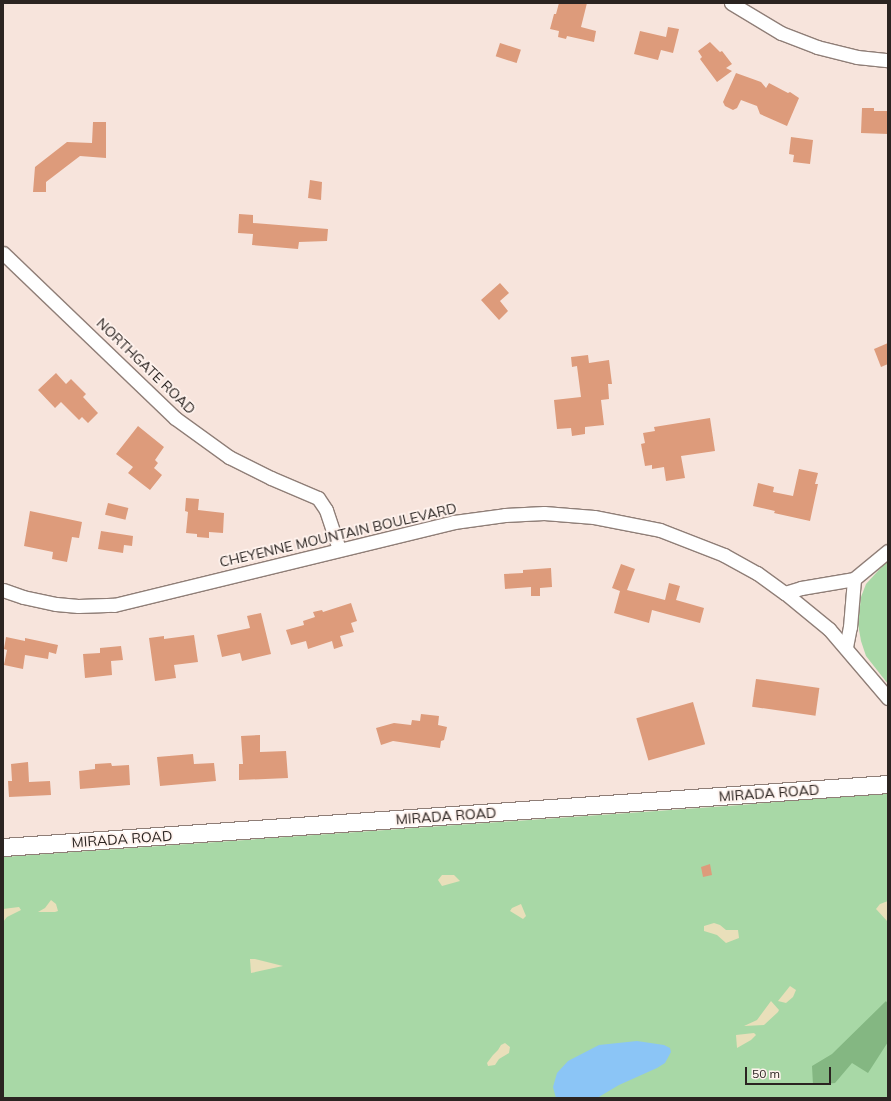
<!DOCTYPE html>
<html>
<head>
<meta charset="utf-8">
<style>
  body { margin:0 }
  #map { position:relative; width:891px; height:1101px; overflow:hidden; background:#f7e4dc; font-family:Mulish,sans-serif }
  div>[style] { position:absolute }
  .green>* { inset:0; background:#a8d8a6 }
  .forest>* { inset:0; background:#84b782 }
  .sand>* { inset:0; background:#e9dfba }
  .water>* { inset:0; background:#8bc5f6 }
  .building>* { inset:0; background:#dd9b7b; transform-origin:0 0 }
  .roads { filter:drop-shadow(1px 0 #8f7e77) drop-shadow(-1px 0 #8f7e77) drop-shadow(0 1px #8f7e77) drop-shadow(0 -1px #8f7e77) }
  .minor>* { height:13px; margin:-6.5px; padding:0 6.5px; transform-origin:6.5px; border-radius:6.5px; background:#fff }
  .tertiary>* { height:17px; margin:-8.5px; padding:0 8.5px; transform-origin:8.5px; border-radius:8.5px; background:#fff }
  span { translate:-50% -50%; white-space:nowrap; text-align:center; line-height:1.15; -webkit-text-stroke:3.5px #fff3ee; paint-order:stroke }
  .street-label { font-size:14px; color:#2b2421 }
  .frame { position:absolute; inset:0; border:4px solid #2b2421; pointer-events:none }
  .scale { position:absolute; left:745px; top:1067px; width:86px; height:18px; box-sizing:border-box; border:2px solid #2b2421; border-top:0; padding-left:5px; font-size:12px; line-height:14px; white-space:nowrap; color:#2b2421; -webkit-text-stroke:3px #fff3ee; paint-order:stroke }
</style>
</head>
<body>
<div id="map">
  <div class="green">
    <i style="clip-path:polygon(888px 560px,888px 684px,866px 656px,861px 641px,858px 624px,861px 597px,866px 584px)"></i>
    <i style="clip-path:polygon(888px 792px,888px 1098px,3px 1098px,3px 857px,741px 805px)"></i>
  </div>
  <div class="forest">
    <i style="clip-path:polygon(886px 1001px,888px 1004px,888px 1042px,868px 1073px,852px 1063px,835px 1083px,813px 1085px,812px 1066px,832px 1054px)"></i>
  </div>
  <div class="sand">
    <i style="clip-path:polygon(442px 875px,454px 875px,460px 881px,442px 886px,438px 880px)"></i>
    <i style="clip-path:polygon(51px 900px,56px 904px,58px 911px,55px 912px,38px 912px,45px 908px)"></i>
    <i style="clip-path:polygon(888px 901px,888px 922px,876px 909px,880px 904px)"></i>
    <i style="clip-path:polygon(521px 904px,526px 916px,523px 919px,510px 911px,512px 908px)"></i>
    <i style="clip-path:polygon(19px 907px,21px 910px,7px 917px,3px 922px,3px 909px)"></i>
    <i style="clip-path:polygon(714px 923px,720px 925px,726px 930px,738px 930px,739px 938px,726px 943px,717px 935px,704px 931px,704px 926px)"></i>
    <i style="clip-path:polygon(250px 959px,255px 959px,283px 966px,251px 973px)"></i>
    <i style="clip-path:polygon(790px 986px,796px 990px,793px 997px,786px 1003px,778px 1001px)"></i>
    <i style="clip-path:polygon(771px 1001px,779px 1010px,778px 1012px,764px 1025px,744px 1026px,757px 1020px)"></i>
    <i style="clip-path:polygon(754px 1033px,756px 1035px,751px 1040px,737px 1048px,736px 1035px)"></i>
    <i style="clip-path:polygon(505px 1043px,510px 1047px,509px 1053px,499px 1059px,495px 1065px,488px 1066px,487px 1063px,493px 1055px,498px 1050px,501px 1045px)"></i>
  </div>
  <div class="water">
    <i style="clip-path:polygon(637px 1041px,664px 1045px,670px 1048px,671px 1052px,665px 1063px,657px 1068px,619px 1085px,597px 1098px,556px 1098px,553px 1087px,557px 1073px,568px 1061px,599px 1045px)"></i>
  </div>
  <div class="building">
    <i style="clip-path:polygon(559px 3px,587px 3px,581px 27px,596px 31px,594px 42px,567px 36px,566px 39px,558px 37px,559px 31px,550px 29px,554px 14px,556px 14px)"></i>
    <i style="clip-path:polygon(668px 27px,679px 29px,673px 53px,661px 50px,658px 60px,634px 54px,640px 31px,666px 37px)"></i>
    <i style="clip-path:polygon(710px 42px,720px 52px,722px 51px,732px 64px,726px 68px,732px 71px,717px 82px,700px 59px,702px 57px,698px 51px)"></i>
    <i style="left:500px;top:43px;width:22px;height:14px;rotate:18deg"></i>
    <i style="clip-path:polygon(736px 73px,761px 82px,766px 88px,769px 83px,788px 93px,790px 92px,799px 98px,787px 126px,760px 114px,757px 106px,741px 100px,737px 108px,733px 110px,725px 106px,723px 102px)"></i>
    <i style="clip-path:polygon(862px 108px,874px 108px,874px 111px,888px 111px,888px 134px,861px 133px)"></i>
    <i style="clip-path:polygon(93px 122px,106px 122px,106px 158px,80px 156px,46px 182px,46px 192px,33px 192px,35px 167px,67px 142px,92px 143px)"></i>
    <i style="clip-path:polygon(791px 137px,813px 140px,810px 164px,793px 162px,794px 155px,789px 154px)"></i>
    <i style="clip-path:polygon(310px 180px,322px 182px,321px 200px,308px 198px)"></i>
    <i style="clip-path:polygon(239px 214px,253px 215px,253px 223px,328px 229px,327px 241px,299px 242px,298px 249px,252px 245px,253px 234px,238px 233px)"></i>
    <i style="clip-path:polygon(500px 283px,509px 293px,500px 301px,508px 311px,499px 320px,481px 300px)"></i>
    <i style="clip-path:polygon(888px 343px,888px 364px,881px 367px,874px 349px)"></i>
    <i style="clip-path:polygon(588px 355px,589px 363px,609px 360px,612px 384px,608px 384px,609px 399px,601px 400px,604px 425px,585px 427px,585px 434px,572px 436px,571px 428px,557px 429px,554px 400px,581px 397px,577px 366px,572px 367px,571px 357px)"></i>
    <i style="clip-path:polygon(56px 373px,66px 384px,71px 379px,86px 394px,83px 397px,98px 413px,88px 423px,82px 417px,79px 420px,61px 402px,55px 408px,38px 390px)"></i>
    <i style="clip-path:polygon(710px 418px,715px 451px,681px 456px,685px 478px,666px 481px,664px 467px,652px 469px,652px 465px,645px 466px,641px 444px,645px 443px,643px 433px,655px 431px,654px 427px)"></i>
    <i style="clip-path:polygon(138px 426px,164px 447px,155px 460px,158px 463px,154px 468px,162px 475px,150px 490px,128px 473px,133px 467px,116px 454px)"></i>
    <i style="clip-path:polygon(799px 469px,818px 473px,815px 484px,818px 484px,810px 521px,774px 513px,775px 511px,753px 506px,758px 483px,774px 487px,773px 492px,793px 496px)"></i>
    <i style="clip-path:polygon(186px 498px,199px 499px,198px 510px,224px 513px,223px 533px,209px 532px,209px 538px,197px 537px,197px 534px,186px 533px,188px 512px,185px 511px)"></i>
    <i style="left:108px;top:503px;width:21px;height:12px;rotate:14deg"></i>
    <i style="clip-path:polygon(30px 511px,82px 522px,79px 538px,72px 537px,67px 562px,52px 559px,53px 552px,24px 546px)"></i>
    <i style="clip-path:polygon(101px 531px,133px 536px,132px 546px,124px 545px,123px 553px,98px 549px)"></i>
    <i style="clip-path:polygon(621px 564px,635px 569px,627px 590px,665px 600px,669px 583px,680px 586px,676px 600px,704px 608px,700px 623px,652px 610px,649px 623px,614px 613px,620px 591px,612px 588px)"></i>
    <i style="clip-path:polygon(551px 568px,552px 587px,540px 588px,540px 596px,531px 596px,531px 587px,505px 589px,504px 574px,523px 573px,523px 570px)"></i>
    <i style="clip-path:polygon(351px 603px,357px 621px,351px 623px,354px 632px,340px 636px,343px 646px,334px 649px,332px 641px,308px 649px,306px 641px,291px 645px,286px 630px,304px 625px,303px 621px,315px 617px,313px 612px,322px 610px,323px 612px)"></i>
    <i style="clip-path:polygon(261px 613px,271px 654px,242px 661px,240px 653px,222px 657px,217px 635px,250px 628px,247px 616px)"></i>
    <i style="clip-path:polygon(194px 635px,198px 662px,174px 665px,176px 678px,155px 681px,149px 638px,164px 636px,164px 639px)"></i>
    <i style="clip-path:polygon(6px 637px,25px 641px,25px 638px,58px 645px,56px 654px,49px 652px,48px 659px,25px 655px,23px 669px,4px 665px,7px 650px,4px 649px)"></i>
    <i style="clip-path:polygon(121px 646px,123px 660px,111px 661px,112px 675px,85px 678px,83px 654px,100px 653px,100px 648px)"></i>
    <i style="left:756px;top:679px;width:64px;height:28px;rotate:8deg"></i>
    <i style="left:693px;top:702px;width:44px;height:59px;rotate:74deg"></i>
    <i style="clip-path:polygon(421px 714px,439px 716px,438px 725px,447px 727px,444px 740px,441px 741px,440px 748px,393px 741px,381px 745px,376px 728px,394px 723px,411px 725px,412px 720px,420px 721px)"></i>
    <i style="clip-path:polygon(260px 735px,260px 752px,286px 751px,288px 778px,239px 780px,239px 764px,243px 764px,241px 736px)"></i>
    <i style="clip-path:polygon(193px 754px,194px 764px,214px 763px,216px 781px,160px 786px,157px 757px)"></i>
    <i style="clip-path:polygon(28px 762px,29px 782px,50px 781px,51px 795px,9px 797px,8px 781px,12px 781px,11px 764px)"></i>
    <i style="clip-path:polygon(111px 763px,112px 766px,129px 765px,130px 785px,80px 789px,79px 771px,95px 769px,95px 764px)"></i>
    <i style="clip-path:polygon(710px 864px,712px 875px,703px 877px,701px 867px)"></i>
  </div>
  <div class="roads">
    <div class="minor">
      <i style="left:731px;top:3px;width:58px;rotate:31deg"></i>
      <i style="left:781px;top:33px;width:39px;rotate:21deg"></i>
      <i style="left:817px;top:47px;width:41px;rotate:14deg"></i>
      <i style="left:857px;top:57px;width:31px;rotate:6deg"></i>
      <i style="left:3px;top:253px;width:238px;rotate:43.8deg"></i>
      <i style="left:175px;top:418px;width:67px;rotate:35.8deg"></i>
      <i style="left:229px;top:457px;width:47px;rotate:26.6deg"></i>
      <i style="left:271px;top:478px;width:51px;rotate:23.1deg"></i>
      <i style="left:318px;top:498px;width:14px;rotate:56deg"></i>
      <i style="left:326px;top:510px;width:41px;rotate:71.6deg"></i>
      <i style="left:854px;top:579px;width:44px;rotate:-39.5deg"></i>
      <i style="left:3px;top:590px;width:21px;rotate:19deg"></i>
      <i style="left:23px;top:597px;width:34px;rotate:12deg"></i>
      <i style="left:56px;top:604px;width:22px;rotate:5deg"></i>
      <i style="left:78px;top:606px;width:36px;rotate:-2deg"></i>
      <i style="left:114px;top:605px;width:350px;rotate:-13.7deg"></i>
      <i style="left:454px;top:522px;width:51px;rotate:-7.8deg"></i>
      <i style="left:505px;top:515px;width:39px;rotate:-3deg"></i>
      <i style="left:544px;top:513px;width:50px;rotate:4.6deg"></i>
      <i style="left:594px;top:517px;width:67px;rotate:11.1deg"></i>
      <i style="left:660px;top:530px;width:69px;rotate:21.3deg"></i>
      <i style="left:724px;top:555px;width:38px;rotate:29deg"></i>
      <i style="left:757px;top:573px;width:34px;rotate:36deg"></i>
      <i style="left:785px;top:593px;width:57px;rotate:39.3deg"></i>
      <i style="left:829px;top:629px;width:91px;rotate:49.5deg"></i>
      <i style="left:785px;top:593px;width:17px;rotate:-17deg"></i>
      <i style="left:801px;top:588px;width:54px;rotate:-9.6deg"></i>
      <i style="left:846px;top:647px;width:20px;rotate:-79deg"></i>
      <i style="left:850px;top:627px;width:48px;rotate:-85.2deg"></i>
    </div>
    <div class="tertiary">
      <i style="left:3px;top:847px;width:887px;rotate:-4.07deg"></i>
    </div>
  </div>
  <div class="street-label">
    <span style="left:146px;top:366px;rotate:44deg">NORTHGATE ROAD</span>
    <span style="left:338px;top:535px;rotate:-13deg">CHEYENNE MOUNTAIN BOULEVARD</span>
    <span style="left:769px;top:793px;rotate:-4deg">MIRADA ROAD</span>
    <span style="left:446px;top:816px;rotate:-4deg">MIRADA ROAD</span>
    <span style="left:122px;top:839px;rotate:-4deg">MIRADA ROAD</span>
  </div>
  <div class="frame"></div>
  <div class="scale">50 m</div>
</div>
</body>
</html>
